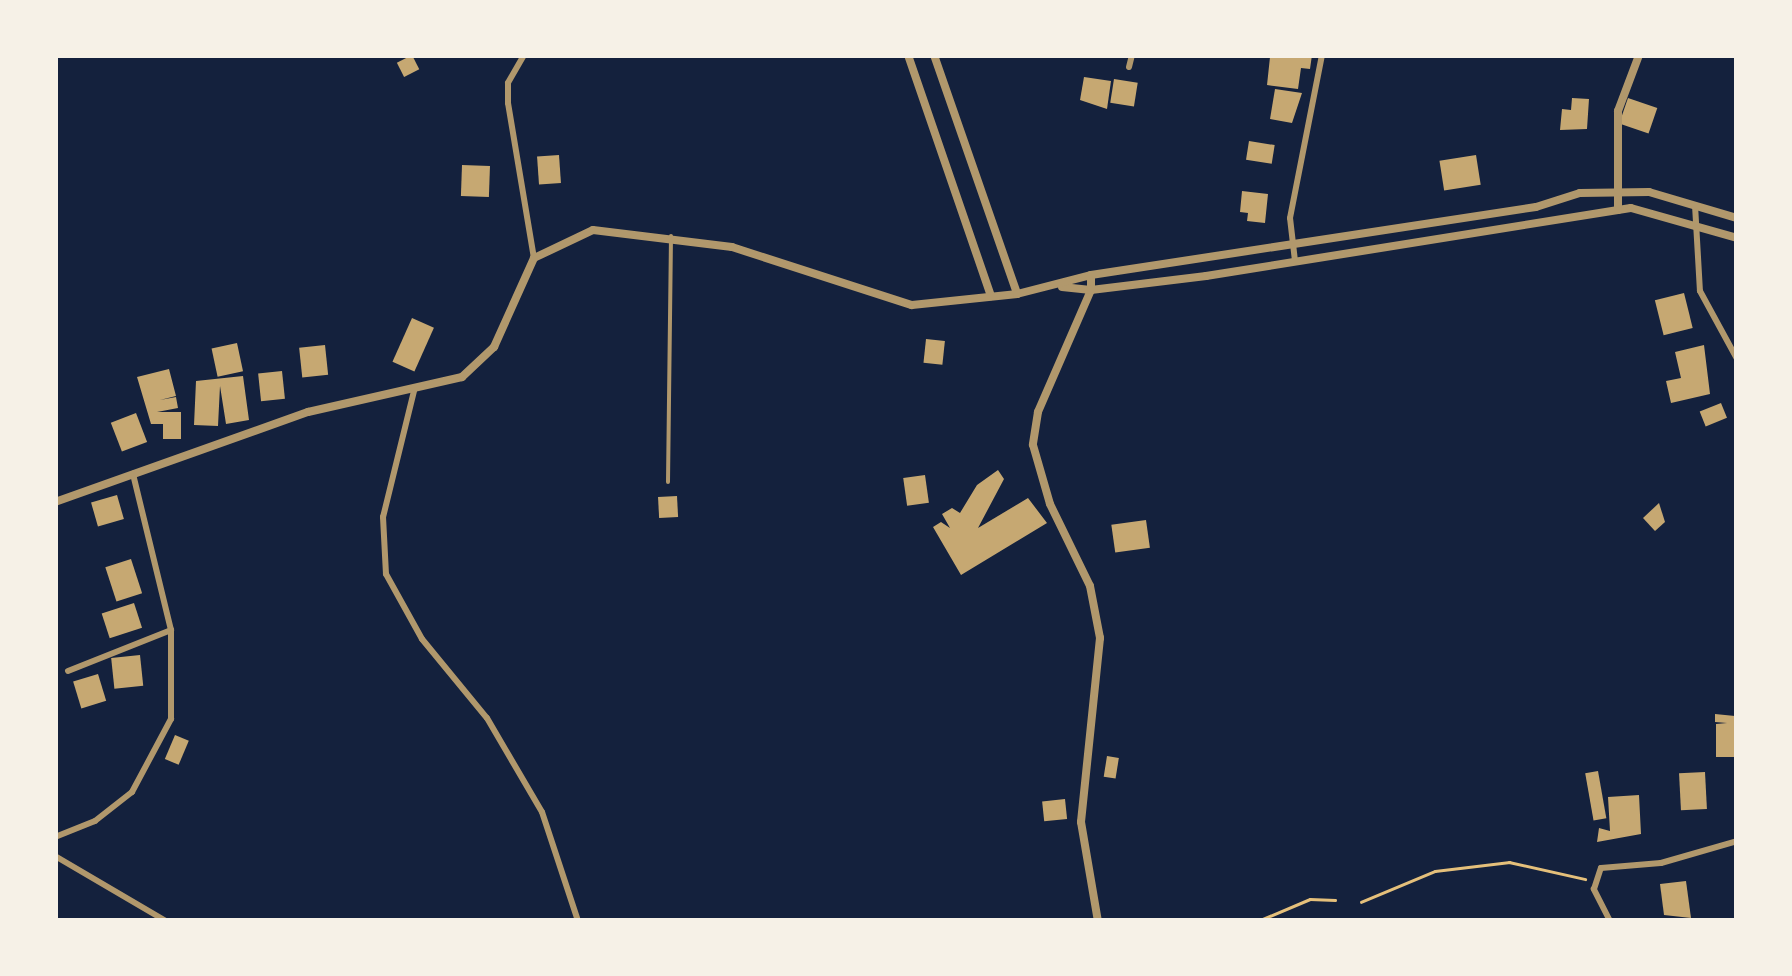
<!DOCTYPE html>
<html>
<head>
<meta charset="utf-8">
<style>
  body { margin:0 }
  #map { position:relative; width:1792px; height:976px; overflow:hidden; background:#14213d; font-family:Merriweather,serif }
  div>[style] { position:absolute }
  .building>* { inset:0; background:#c6a872; transform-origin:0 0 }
  .path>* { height:2.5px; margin:-1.25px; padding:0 1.25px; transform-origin:1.25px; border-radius:1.25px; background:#e5c07b }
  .service>* { height:4px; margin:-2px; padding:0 2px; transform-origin:2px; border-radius:2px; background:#b1986c }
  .minor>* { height:6px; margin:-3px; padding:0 3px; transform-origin:3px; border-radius:3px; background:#b1986c }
  .tertiary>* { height:8px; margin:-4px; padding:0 4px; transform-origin:4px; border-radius:4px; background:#b1986c }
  span { translate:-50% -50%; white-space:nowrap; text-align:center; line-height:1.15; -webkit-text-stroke:8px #f6f1e7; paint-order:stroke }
  .frame { position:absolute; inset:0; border:58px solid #f6f1e7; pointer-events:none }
</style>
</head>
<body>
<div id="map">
  <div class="building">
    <i style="left:412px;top:55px;width:16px;height:17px;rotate:63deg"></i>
    <i style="clip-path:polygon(1312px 55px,1310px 69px,1301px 68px,1298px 89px,1267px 85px,1270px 57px)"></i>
    <i style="clip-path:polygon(1084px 77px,1111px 81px,1107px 109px,1080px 100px)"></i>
    <i style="left:1114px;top:79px;width:24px;height:24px;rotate:9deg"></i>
    <i style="clip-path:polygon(1275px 89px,1302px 93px,1292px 123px,1270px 119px)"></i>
    <i style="clip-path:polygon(1572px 98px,1589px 99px,1587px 129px,1560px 130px,1562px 109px,1571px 110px)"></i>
    <i style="left:1628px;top:98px;width:31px;height:27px;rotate:19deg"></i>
    <i style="left:1249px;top:141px;width:26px;height:19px;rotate:9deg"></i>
    <i style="left:559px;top:155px;width:28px;height:22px;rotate:86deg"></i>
    <i style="left:1476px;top:155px;width:30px;height:37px;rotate:81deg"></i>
    <i style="left:462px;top:165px;width:28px;height:31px;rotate:2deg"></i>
    <i style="clip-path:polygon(1242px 191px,1268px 194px,1265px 223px,1247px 221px,1248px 213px,1240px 212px)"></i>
    <i style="left:1684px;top:293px;width:36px;height:30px;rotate:76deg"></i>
    <i style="left:412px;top:318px;width:24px;height:48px;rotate:24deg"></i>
    <i style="left:926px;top:339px;width:19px;height:24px;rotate:6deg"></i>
    <i style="left:237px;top:343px;width:29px;height:26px;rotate:78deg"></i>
    <i style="left:325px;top:345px;width:30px;height:26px;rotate:84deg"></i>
    <i style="clip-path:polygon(1704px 345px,1710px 394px,1671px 403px,1666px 381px,1681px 378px,1675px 352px)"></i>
    <i style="clip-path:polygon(169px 369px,176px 396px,160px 400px,176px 397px,178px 408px,157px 412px,181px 412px,181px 439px,163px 439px,163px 424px,151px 424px,137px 377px)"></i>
    <i style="left:282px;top:371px;width:28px;height:24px;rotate:84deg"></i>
    <i style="clip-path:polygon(243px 376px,249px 420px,226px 424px,220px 386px,218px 426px,194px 425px,196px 381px)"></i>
    <i style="left:1721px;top:403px;width:16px;height:23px;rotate:68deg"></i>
    <i style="left:136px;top:413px;width:31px;height:27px;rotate:69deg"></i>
    <i style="clip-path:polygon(998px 470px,1004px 479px,978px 528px,1028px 498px,1047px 523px,961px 575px,933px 527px,941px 522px,950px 528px,942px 514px,952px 508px,960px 513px,977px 485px)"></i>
    <i style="left:925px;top:475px;width:28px;height:22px;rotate:82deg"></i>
    <i style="left:117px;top:495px;width:25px;height:27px;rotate:74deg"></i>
    <i style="left:677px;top:496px;width:21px;height:19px;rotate:87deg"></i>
    <i style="clip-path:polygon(1659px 503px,1665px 522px,1655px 531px,1643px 518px)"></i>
    <i style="left:1146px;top:520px;width:28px;height:35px;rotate:82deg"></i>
    <i style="left:131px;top:559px;width:36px;height:27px;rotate:72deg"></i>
    <i style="left:134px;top:603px;width:26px;height:34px;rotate:72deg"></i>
    <i style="left:140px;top:655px;width:31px;height:29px;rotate:84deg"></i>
    <i style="left:98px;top:674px;width:28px;height:26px;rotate:73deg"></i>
    <i style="clip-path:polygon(1715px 714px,1735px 716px,1737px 757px,1716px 757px,1716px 724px,1727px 723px,1715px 722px)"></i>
    <i style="left:175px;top:735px;width:15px;height:26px;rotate:23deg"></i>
    <i style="left:1107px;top:756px;width:12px;height:21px;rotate:9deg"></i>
    <i style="left:1598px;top:771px;width:48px;height:13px;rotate:80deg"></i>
    <i style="left:1705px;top:772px;width:37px;height:26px;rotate:87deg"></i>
    <i style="clip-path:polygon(1639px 795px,1641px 834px,1597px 842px,1599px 828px,1610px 831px,1608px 797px)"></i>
    <i style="left:1065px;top:799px;width:20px;height:23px;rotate:84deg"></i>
    <i style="clip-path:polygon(1686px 881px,1691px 918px,1664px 915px,1660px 884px)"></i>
  </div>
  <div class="path">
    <i style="left:1361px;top:902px;width:80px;rotate:-22.7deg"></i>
    <i style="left:1435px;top:871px;width:75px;rotate:-6.9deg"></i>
    <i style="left:1509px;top:862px;width:78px;rotate:12.6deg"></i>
    <i style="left:1258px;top:921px;width:56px;rotate:-22.9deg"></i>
    <i style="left:1310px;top:899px;width:25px;rotate:2deg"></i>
  </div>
  <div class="service">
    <i style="left:668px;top:482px;width:246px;rotate:-89.3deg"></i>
  </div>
  <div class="minor">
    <i style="left:524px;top:55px;width:32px;rotate:120deg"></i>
    <i style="left:508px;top:83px;width:20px;rotate:90deg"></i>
    <i style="left:508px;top:103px;width:157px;rotate:80.5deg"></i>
    <i style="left:1129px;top:67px;width:12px;rotate:-76deg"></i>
    <i style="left:1695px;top:205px;width:86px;rotate:86.7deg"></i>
    <i style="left:1700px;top:291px;width:77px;rotate:61.4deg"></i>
    <i style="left:1295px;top:261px;width:43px;rotate:-96.6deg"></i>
    <i style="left:1290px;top:218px;width:166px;rotate:-78.9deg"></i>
    <i style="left:414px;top:391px;width:130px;rotate:103.8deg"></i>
    <i style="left:383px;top:517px;width:57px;rotate:87deg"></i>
    <i style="left:386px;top:574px;width:74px;rotate:61deg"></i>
    <i style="left:422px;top:639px;width:102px;rotate:50.6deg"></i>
    <i style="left:487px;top:718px;width:109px;rotate:59.7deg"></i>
    <i style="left:542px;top:812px;width:115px;rotate:71.7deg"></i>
    <i style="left:68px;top:671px;width:111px;rotate:-21.7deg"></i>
    <i style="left:55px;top:837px;width:43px;rotate:-21.8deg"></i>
    <i style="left:95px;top:821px;width:47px;rotate:-38.1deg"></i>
    <i style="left:132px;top:792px;width:83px;rotate:-61.9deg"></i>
    <i style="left:171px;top:719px;width:89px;rotate:-90deg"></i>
    <i style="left:171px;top:630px;width:161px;rotate:-103.7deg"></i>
    <i style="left:55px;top:856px;width:129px;rotate:30.4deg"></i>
    <i style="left:1610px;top:921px;width:36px;rotate:-117deg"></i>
    <i style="left:1594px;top:889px;width:22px;rotate:-72deg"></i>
    <i style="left:1601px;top:868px;width:60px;rotate:-4.8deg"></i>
    <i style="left:1661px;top:863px;width:79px;rotate:-16.1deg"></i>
  </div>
  <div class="tertiary">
    <i style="left:908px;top:55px;width:255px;rotate:71deg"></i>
    <i style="left:934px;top:55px;width:253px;rotate:70.8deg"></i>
    <i style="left:1618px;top:210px;width:99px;rotate:-90deg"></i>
    <i style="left:1618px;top:111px;width:60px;rotate:-69.4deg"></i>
    <i style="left:1091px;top:275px;width:15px;rotate:90deg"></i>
    <i style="left:1091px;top:290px;width:133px;rotate:113.5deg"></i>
    <i style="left:1038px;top:412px;width:33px;rotate:99deg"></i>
    <i style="left:1033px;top:445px;width:61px;rotate:73.9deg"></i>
    <i style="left:1050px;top:504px;width:91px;rotate:64deg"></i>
    <i style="left:1090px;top:586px;width:53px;rotate:79.1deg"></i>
    <i style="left:1100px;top:638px;width:185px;rotate:95.9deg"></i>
    <i style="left:1081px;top:822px;width:100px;rotate:80.3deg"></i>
    <i style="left:1062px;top:287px;width:29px;rotate:6deg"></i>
    <i style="left:1091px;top:290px;width:116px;rotate:-6.9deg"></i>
    <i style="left:1206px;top:276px;width:430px;rotate:-9.1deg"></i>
    <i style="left:1631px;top:208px;width:110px;rotate:15.8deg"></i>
    <i style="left:55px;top:502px;width:269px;rotate:-19.6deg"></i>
    <i style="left:308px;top:412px;width:158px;rotate:-12.8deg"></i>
    <i style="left:462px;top:377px;width:44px;rotate:-43.2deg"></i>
    <i style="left:494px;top:347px;width:98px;rotate:-65.8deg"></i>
    <i style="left:534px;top:258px;width:65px;rotate:-25.4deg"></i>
    <i style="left:593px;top:230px;width:140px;rotate:7deg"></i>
    <i style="left:732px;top:247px;width:189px;rotate:17.9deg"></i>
    <i style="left:912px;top:305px;width:106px;rotate:-6deg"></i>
    <i style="left:1017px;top:294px;width:76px;rotate:-14.4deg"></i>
    <i style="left:1091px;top:275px;width:450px;rotate:-8.7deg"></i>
    <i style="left:1536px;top:207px;width:46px;rotate:-17.7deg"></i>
    <i style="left:1580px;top:193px;width:69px;rotate:-0.8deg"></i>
    <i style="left:1649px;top:192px;width:92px;rotate:16.5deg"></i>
  </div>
  <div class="frame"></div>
</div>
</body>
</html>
